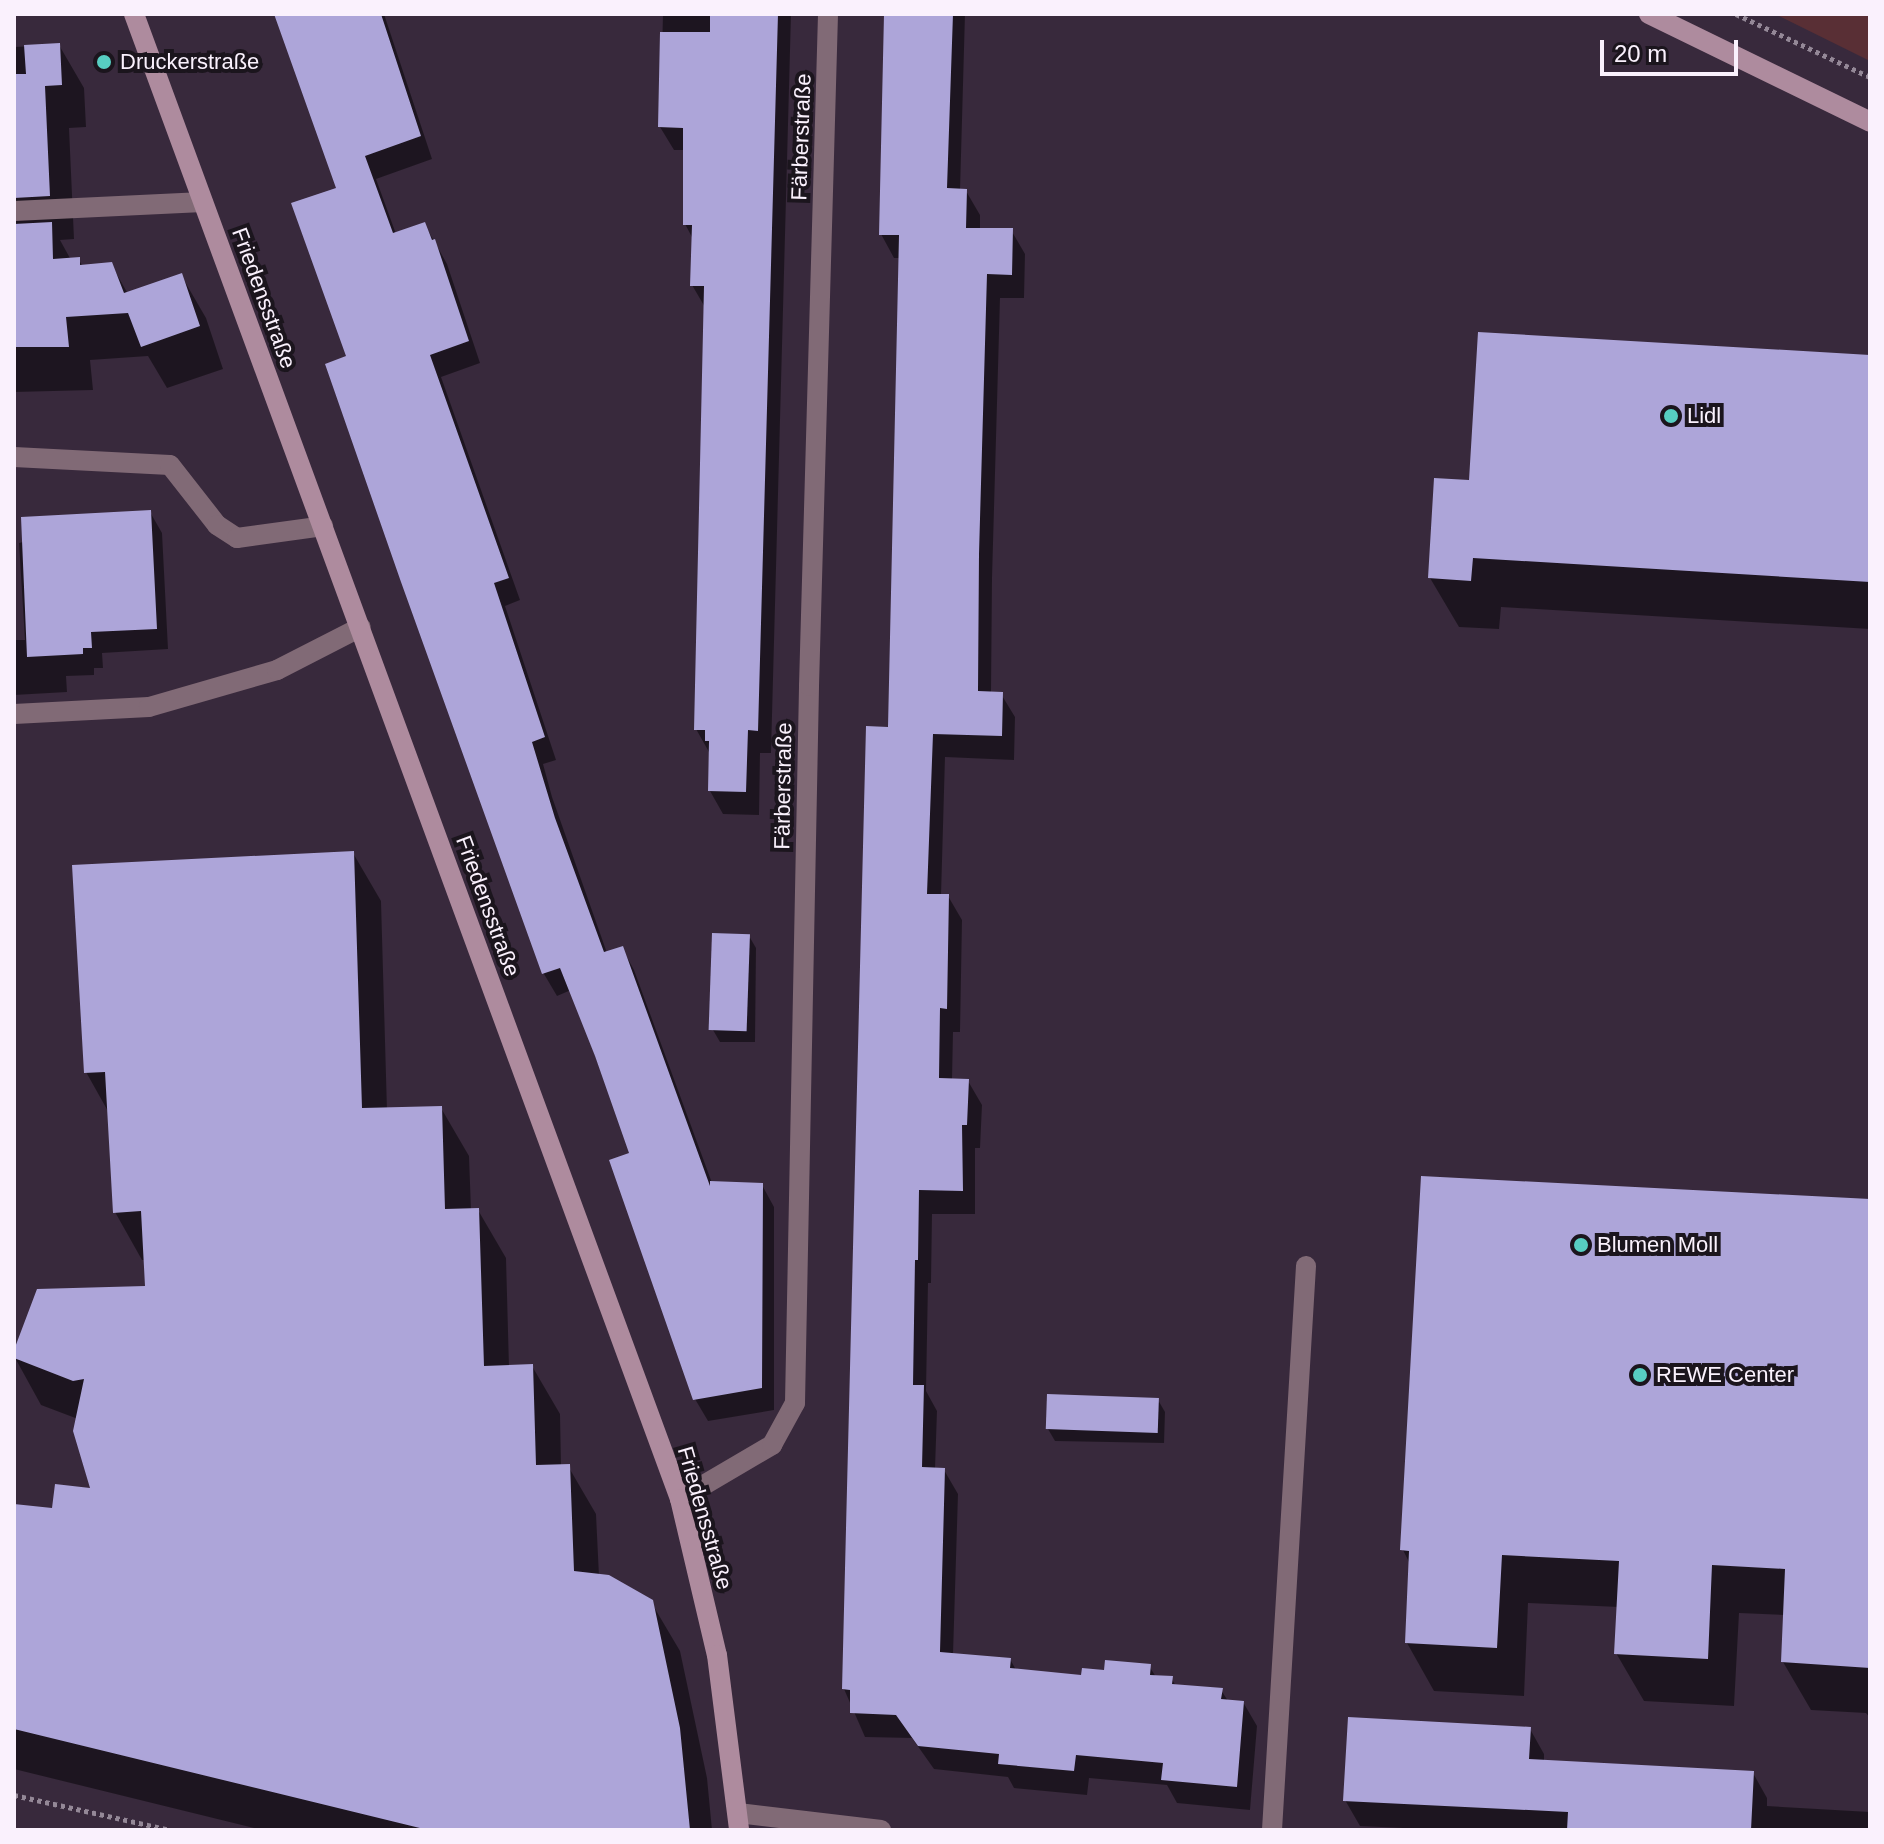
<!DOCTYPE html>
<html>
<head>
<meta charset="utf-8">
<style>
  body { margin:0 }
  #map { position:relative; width:1884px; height:1844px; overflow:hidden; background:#38293c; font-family:Helvetica,sans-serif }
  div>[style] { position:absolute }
  .green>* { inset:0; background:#592f35 }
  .shadow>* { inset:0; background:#0007 }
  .building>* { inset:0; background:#ada5d9; transform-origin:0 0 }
  .path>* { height:5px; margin-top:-2.5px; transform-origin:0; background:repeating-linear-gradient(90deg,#948897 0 4px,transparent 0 8px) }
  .service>* { height:20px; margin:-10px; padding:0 10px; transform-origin:10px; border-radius:10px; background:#816a76 }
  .minor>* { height:20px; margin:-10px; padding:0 10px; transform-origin:10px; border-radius:10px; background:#816a76 }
  .secondary>* { height:20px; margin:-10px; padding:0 10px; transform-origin:10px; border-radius:10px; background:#ae8b9e }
  .dots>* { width:22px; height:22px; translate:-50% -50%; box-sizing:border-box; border:4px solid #1b151d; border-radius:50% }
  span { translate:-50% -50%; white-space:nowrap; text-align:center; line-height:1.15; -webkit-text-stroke:8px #1b151d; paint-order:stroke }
  .poi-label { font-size:22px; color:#faf1fd }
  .left { translate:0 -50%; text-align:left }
  .street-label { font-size:22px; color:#faf1fd }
  .frame { position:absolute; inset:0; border:16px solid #faf1fd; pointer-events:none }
  .scale { position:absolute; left:1600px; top:40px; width:138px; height:36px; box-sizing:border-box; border:4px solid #faf1fd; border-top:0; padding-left:10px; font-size:24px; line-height:28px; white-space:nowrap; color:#faf1fd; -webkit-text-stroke:6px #1b151d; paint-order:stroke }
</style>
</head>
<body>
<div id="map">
  <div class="green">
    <i style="clip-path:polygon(1775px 14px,1870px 14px,1870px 61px)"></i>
  </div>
  <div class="shadow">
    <i style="clip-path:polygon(276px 14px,384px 14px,432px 159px,376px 179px,396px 234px,424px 224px,437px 246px,447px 264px,480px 363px,441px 377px,520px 600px,505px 606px,556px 760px,543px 764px,552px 797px,607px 953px,622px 948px,634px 970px,712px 1183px,762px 1185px,774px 1207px,774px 1410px,708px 1421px,695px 1399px,631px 1154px,571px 990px,557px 996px,544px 974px,403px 581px,348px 357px,338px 189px)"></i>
    <i style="clip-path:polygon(663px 14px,791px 14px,771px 753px,760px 753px,759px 815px,723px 814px,710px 791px,709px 752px,696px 729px,706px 309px,692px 285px,693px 239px,685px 224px,685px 150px,674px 150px,660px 127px)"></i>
    <i style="clip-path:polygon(886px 14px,965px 14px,960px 191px,966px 191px,980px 215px,980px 230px,1011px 230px,1025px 254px,1024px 298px,1000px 298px,992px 579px,991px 693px,1001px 694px,1015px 717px,1014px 760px,945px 757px,941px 896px,948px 896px,962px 920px,960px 1032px,953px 1032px,952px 1080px,968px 1081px,982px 1105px,980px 1148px,975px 1148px,975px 1214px,932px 1214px,931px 1283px,928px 1283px,926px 1391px,937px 1411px,935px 1469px,944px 1470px,958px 1494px,953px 1655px,1010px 1659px,1016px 1670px,1082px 1677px,1149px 1666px,1156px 1677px,1171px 1678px,1176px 1686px,1221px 1690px,1228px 1701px,1243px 1702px,1257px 1726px,1250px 1810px,1177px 1803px,1167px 1785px,1089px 1778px,1087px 1795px,1014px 1788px,1008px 1777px,934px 1769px,912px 1738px,865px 1737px,844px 1689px,890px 729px,901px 258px,894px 258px,881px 234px)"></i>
    <i style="clip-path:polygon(59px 45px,84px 88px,86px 127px,69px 128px,74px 239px,60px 240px,71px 260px,79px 260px,83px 267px,111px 264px,128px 294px,181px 275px,206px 318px,223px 369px,167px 388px,148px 356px,90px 360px,93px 390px,14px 392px,14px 47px)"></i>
    <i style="clip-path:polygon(1870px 357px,1870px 629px,1501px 607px,1499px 629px,1459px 627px,1430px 578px,1471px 482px)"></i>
    <i style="clip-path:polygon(150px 512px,162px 533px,168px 649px,102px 653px,103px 668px,94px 668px,94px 675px,66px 676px,67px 692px,14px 695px,14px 640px,25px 640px,19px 543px)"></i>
    <i style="clip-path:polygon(353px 853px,381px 901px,387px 1110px,441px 1108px,469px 1156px,471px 1210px,478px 1210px,506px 1258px,509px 1367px,532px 1366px,560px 1414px,561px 1466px,568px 1466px,596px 1514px,599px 1576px,651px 1602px,680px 1651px,707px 1778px,712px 1830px,262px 1830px,14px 1769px,14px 1506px,53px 1511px,93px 1491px,78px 1419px,41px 1405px,14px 1356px,147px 1288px,146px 1260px,142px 1260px,115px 1212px,109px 1113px,86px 1072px)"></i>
    <i style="clip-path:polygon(749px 936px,756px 948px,755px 1042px,720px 1042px,713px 1030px)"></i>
    <i style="clip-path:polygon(1870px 1203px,1870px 1718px,1866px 1713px,1811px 1710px,1783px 1662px,1785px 1615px,1739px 1613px,1734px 1706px,1644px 1701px,1616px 1653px,1619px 1607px,1528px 1603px,1524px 1696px,1434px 1691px,1407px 1643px,1410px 1564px,1403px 1550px)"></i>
    <i style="clip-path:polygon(1158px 1400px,1165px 1412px,1164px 1443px,1055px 1441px,1048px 1429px)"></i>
    <i style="clip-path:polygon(1530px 1729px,1544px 1754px,1544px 1762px,1753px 1773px,1767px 1798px,1767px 1806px,1870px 1812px,1870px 1830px,1446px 1830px,1360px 1826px,1345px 1800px)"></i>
  </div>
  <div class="building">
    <i style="clip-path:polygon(274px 14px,381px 14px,421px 136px,365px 156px,393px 233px,425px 222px,432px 240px,435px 239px,469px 341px,430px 355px,509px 578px,494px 583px,545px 737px,532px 742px,555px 818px,604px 952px,623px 946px,710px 1186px,710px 1181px,763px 1183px,762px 1388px,693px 1400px,609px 1160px,629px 1153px,595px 1056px,560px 968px,542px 974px,401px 582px,325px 364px,346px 356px,291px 203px,336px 188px)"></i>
    <i style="clip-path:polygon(710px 14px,778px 14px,758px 731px,748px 730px,746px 792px,708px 791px,709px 741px,705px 741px,705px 730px,694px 730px,704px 286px,690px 286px,692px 225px,683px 225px,683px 128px,658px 127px,660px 32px,710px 32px)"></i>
    <i style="clip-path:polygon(884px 14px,953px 14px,947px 188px,967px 189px,966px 228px,1013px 228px,1012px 275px,987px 274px,979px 554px,978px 691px,1003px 692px,1002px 736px,933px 734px,927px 894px,949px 894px,947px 1009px,940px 1008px,939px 1078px,969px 1079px,967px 1125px,962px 1125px,963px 1191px,919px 1190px,918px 1260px,915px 1260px,913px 1385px,924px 1385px,922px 1467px,945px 1468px,940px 1652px,1011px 1658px,1010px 1668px,1081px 1675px,1082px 1668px,1104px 1670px,1105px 1660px,1151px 1664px,1150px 1675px,1173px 1676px,1172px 1684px,1223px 1688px,1221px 1699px,1244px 1701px,1237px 1787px,1161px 1780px,1163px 1763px,1076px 1755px,1074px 1771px,998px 1764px,999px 1754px,918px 1746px,896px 1715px,850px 1713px,850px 1690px,842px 1689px,866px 726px,888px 727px,899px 235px,879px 235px)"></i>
    <i style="clip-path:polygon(60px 43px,62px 85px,45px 86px,50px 196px,14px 198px,14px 74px,26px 74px,24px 45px)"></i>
    <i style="clip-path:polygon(52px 222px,53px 259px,80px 257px,80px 265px,112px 262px,124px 293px,182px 273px,200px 326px,141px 347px,128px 313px,66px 317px,69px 347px,14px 347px,14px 224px)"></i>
    <i style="clip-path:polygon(1478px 332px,1870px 355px,1870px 582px,1473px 558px,1471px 581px,1428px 578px,1434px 478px,1469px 480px)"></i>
    <i style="clip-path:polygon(151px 510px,157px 629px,91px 632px,92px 648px,83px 648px,83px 654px,27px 657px,21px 517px)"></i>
    <i style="clip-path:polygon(354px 851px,362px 1108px,442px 1106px,445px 1209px,479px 1208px,484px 1366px,533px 1364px,536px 1465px,570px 1464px,574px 1571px,609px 1575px,653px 1600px,680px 1728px,690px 1830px,428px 1830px,14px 1729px,14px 1504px,52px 1508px,55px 1484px,90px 1488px,73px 1431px,84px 1379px,73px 1381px,14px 1358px,14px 1350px,37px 1289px,145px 1286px,141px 1211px,113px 1213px,105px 1072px,84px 1073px,72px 865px)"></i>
    <i style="left:712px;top:933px;width:38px;height:97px;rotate:2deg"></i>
    <i style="clip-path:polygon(1421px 1176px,1870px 1199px,1870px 1668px,1781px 1662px,1785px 1569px,1712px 1565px,1708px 1659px,1614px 1654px,1619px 1561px,1502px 1555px,1497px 1648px,1405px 1643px,1409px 1551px,1400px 1550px)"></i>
    <i style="left:1047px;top:1394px;width:112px;height:35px;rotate:2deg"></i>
    <i style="clip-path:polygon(1348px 1717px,1531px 1727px,1529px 1759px,1754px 1771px,1751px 1830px,1567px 1830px,1568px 1812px,1343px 1801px)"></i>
  </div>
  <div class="path">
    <i style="left:1736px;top:14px;width:148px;rotate:25.2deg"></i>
    <i style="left:14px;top:1795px;width:161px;rotate:12.6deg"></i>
  </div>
  <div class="service">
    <i style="left:14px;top:211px;width:189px;rotate:-2.7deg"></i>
    <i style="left:14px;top:457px;width:156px;rotate:2.9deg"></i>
    <i style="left:170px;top:465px;width:76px;rotate:51.9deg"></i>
    <i style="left:217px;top:525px;width:24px;rotate:33deg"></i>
    <i style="left:237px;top:538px;width:87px;rotate:-7.9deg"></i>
    <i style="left:1272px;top:1830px;width:565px;rotate:-86.55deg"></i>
  </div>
  <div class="minor">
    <i style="left:14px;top:714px;width:135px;rotate:-3deg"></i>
    <i style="left:149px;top:707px;width:133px;rotate:-16.1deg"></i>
    <i style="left:277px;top:670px;width:94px;rotate:-27.1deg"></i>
    <i style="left:680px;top:1499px;width:107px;rotate:-30.4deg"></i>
    <i style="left:772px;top:1445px;width:48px;rotate:-61.3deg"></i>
    <i style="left:795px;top:1403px;width:717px;rotate:-88.88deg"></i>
    <i style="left:809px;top:686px;width:672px;rotate:-88.38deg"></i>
    <i style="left:738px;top:1813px;width:144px;rotate:6.8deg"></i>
  </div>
  <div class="secondary">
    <i style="left:134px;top:14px;width:1582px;rotate:69.81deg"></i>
    <i style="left:680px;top:1499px;width:160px;rotate:76.7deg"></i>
    <i style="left:717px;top:1655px;width:176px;rotate:82.8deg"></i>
    <i style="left:1649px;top:14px;width:246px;rotate:26deg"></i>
  </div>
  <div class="dots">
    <i style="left:104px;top:62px;background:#57cec2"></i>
    <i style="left:1671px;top:416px;background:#57cec2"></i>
    <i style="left:1581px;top:1245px;background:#57cec2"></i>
    <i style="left:1640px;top:1375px;background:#57cec2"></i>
  </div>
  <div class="poi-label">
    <span class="left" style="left:120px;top:62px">Druckerstraße</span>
    <span class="left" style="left:1687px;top:416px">Lidl</span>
    <span class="left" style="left:1597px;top:1245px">Blumen Moll</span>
    <span class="left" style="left:1656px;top:1375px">REWE Center</span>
  </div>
  <div class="street-label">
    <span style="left:801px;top:137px;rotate:-88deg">Färberstraße</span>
    <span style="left:264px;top:298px;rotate:70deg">Friedensstraße</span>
    <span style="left:783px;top:786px;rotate:-89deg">Färberstraße</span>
    <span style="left:488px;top:906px;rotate:70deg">Friedensstraße</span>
    <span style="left:705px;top:1518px;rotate:74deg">Friedensstraße</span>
  </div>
  <div class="frame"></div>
  <div class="scale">20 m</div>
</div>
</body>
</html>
